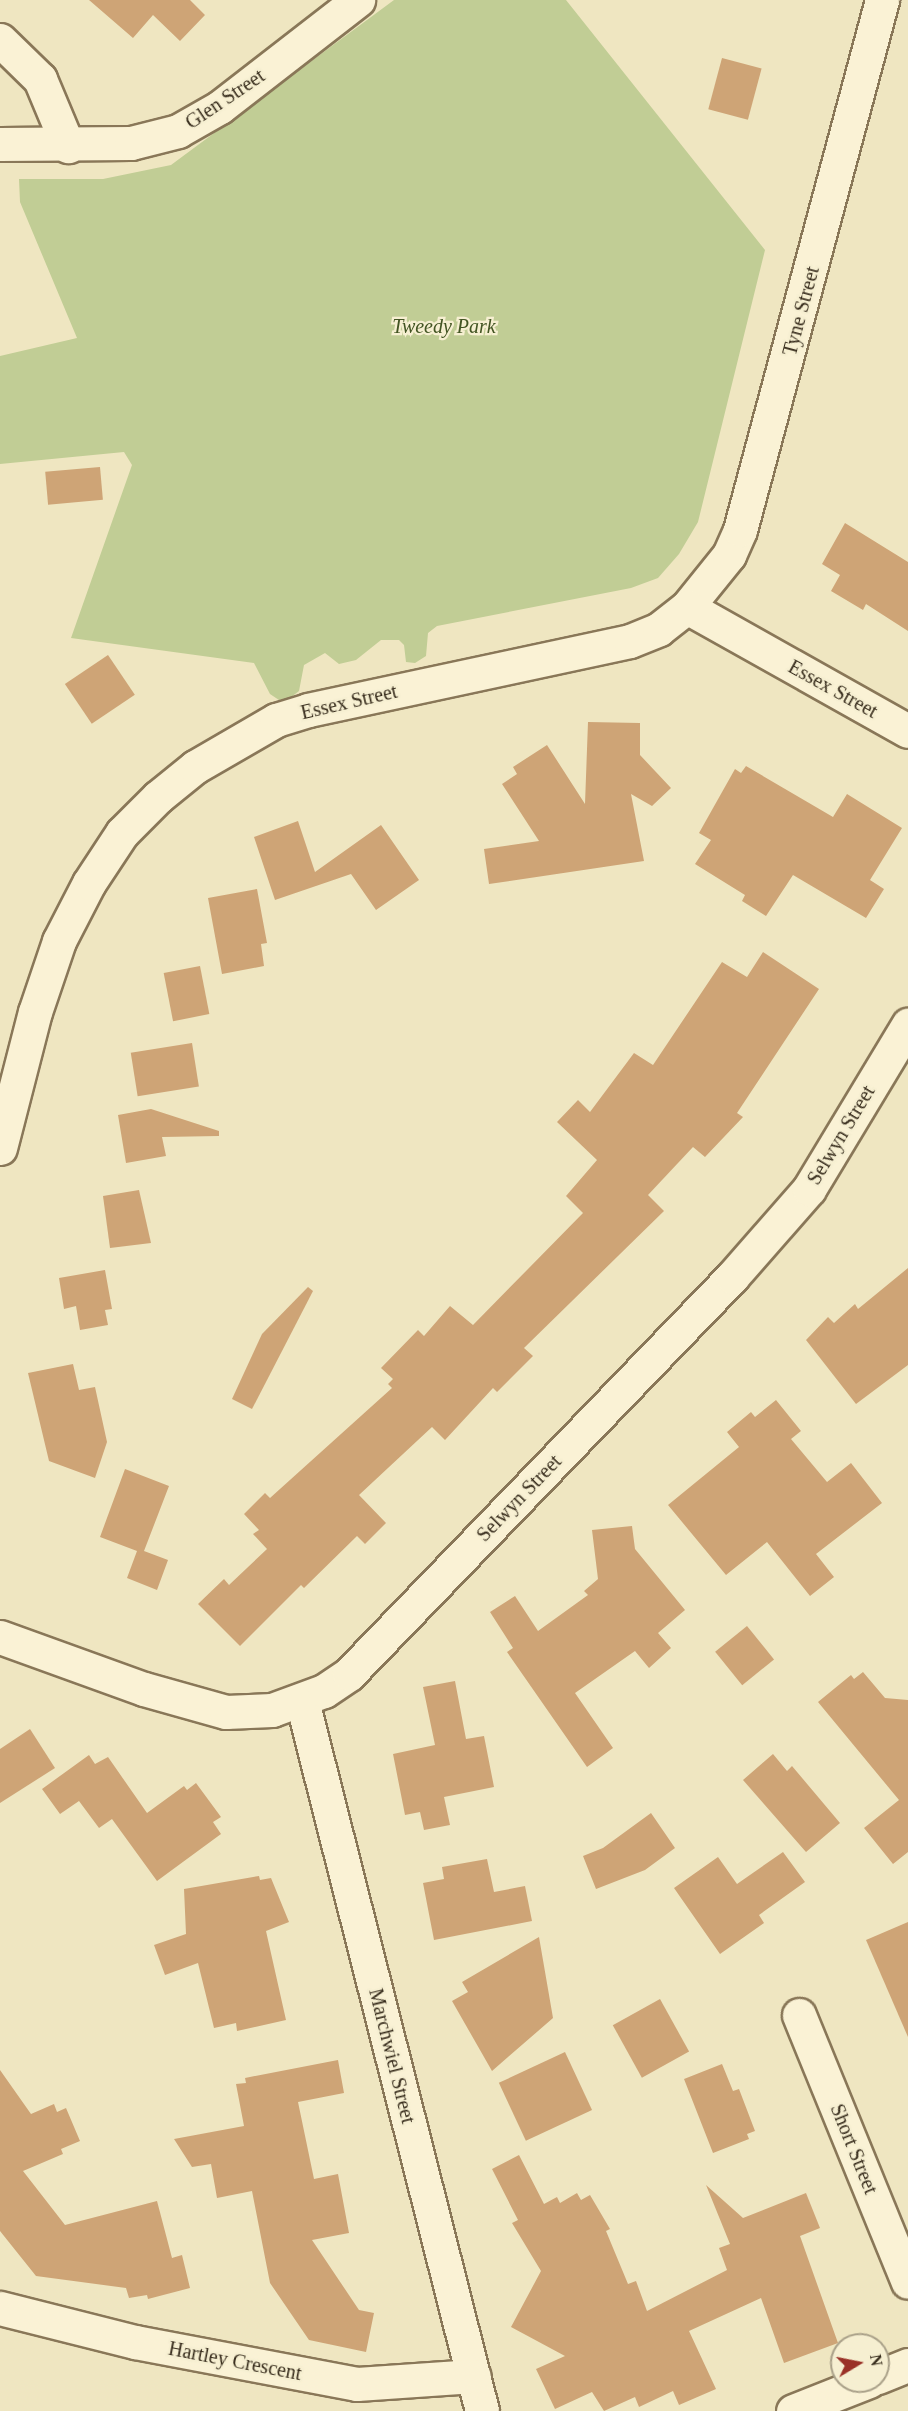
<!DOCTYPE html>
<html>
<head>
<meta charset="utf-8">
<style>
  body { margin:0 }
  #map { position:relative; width:908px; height:2411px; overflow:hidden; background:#efe6c1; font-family:"Times New Roman",serif }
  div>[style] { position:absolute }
  .green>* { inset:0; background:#c1cd95 }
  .building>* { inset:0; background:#cea476; transform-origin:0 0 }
  .roads { filter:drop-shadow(2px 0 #897758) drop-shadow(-2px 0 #897758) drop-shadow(0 2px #897758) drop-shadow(0 -2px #897758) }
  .street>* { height:33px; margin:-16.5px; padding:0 16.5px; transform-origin:16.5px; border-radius:16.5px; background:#faf2d5 }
  .secondary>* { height:33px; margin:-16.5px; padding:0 16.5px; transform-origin:16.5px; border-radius:16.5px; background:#faf2d5 }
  span { translate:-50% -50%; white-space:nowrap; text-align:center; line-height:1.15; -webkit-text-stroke:4.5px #f6efd1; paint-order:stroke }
  .street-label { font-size:20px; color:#382d1d }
  .park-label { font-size:20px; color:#435523; font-style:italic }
  .north { position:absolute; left:830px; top:2333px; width:60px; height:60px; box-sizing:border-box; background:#f6efd1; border:2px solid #aaa189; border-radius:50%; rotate:80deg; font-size:16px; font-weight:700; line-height:24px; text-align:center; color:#382d1d }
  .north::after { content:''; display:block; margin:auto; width:21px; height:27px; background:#9a3127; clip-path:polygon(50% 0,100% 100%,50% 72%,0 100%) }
</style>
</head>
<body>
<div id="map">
  <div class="green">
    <i style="clip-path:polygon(394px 0,566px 0,765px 250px,698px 522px,679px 554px,658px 578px,631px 588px,437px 626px,428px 633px,426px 656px,415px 663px,406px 662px,404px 645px,399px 640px,381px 640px,356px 660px,339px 664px,325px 653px,304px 665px,299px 691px,290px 698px,279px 700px,270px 694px,254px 663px,71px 638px,132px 465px,124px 452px,0 464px,0 356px,77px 338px,20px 202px,19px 179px,103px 179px,171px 165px)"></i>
  </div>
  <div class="building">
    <i style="clip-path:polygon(89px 0,190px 0,205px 15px,180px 41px,153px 15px,133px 38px)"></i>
    <i style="left:722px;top:58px;width:41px;height:53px;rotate:15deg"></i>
    <i style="left:100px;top:467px;width:33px;height:55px;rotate:85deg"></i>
    <i style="clip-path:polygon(845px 523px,908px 562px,908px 631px,866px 604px,863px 610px,831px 591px,840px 575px,822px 564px)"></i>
    <i style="left:108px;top:655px;width:48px;height:52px;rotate:56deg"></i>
    <i style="clip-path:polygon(588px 722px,640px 723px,640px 755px,671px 788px,652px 806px,631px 794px,644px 861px,489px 884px,484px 849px,539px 841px,502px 784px,517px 774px,513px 767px,547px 745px,585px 804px)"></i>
    <i style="clip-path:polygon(746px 766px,833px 817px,847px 794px,902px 828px,870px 880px,884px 889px,866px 918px,793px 875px,766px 916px,742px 901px,745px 895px,695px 864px,711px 840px,699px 833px,735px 769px,741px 773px)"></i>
    <i style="clip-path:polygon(298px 821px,315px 872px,381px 825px,419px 880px,376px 910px,351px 874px,275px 900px,254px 837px)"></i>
    <i style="clip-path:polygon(257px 889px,267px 943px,261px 944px,264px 966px,222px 974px,208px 898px)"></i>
    <i style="clip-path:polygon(763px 952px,819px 989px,737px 1113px,743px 1117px,705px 1157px,693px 1147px,648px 1195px,664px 1211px,524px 1348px,533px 1356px,497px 1392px,493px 1388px,445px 1440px,432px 1427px,359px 1495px,386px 1523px,365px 1544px,357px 1536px,304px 1588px,301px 1585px,240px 1646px,198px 1604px,224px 1579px,229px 1585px,267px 1549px,253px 1534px,259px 1530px,244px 1514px,265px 1493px,270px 1498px,392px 1388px,388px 1384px,393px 1379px,381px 1368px,418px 1330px,424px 1336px,450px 1306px,473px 1325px,583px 1213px,566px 1196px,597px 1160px,557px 1122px,578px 1100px,590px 1112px,634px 1053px,653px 1065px,722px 962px,747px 977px)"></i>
    <i style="left:200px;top:966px;width:49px;height:37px;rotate:79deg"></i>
    <i style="left:192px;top:1043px;width:44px;height:62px;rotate:81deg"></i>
    <i style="clip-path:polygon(151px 1109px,219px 1131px,219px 1136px,162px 1137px,166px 1156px,126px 1163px,118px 1115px)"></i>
    <i style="clip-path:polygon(139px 1190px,151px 1243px,110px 1248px,103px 1196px)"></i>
    <i style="clip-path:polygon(908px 1268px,908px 1365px,856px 1404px,806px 1340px,828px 1317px,834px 1323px,855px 1304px,858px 1309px)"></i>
    <i style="clip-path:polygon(105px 1270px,112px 1309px,105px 1310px,108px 1325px,80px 1330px,76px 1306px,64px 1309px,59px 1278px)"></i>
    <i style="clip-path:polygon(308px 1287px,313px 1291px,252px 1409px,232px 1399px,262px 1334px)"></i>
    <i style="clip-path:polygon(73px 1364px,79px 1390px,95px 1387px,107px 1442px,95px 1478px,49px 1461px,28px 1373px)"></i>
    <i style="clip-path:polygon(776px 1400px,801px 1431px,791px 1439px,827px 1482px,851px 1463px,882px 1503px,816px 1554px,834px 1577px,810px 1596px,767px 1542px,726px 1575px,668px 1505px,739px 1447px,727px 1432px,751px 1412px,755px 1417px)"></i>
    <i style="clip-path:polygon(125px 1469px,169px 1486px,144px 1551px,168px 1560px,157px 1590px,127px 1578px,137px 1551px,100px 1537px)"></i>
    <i style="clip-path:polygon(632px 1526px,635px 1549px,685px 1610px,658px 1633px,671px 1648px,649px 1668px,635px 1651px,575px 1693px,613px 1748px,587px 1767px,507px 1652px,513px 1648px,490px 1612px,515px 1596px,538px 1631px,588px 1595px,584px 1591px,598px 1579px,592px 1530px)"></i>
    <i style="left:747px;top:1626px;width:43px;height:41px;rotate:51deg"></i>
    <i style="clip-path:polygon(863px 1672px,885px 1698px,908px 1700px,908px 1852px,893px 1864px,864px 1828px,899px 1800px,818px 1702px,851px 1675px,854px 1679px)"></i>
    <i style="clip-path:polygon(455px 1681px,466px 1739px,484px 1736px,494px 1787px,444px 1797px,450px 1825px,424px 1830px,420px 1812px,405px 1815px,393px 1754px,435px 1745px,423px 1687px)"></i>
    <i style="clip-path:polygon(30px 1729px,55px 1768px,0 1803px,0 1749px)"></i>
    <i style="clip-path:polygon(773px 1754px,787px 1771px,792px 1766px,840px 1823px,806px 1852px,743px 1780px)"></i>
    <i style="clip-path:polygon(89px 1755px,95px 1764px,108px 1757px,147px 1813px,184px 1786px,187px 1790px,196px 1783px,221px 1817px,213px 1822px,221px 1834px,157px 1881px,112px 1819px,99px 1828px,79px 1801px,60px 1814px,42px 1789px)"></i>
    <i style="clip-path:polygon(651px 1813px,675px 1848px,645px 1870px,596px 1889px,583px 1856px,603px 1848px)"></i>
    <i style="clip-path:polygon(783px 1852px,805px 1882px,759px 1915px,764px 1923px,720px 1954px,674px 1888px,718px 1857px,737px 1884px)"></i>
    <i style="clip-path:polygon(487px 1859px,494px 1892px,525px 1886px,532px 1921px,434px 1940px,423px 1883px,444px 1879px,442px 1867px)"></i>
    <i style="clip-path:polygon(259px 1876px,260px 1880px,271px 1878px,289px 1922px,266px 1931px,286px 2020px,237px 2031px,236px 2023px,214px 2028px,198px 1963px,165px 1975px,154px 1945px,186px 1934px,184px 1889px)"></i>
    <i style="clip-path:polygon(908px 1922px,908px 2037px,866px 1940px)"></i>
    <i style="clip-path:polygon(539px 1937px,553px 2018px,492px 2071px,452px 2001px,468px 1992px,462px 1982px)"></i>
    <i style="left:660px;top:1999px;width:60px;height:54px;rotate:61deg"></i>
    <i style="left:565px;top:2052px;width:64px;height:73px;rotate:65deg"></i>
    <i style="clip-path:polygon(338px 2060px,344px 2093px,298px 2102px,314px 2179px,338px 2174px,349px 2233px,312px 2240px,359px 2310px,374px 2313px,366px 2352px,309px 2340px,270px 2283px,252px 2191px,217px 2198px,211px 2164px,192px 2167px,174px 2139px,244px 2126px,236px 2084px,246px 2083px,245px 2078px)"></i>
    <i style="clip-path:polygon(722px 2064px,733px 2091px,739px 2089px,755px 2131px,747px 2134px,749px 2139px,713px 2153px,684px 2079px)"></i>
    <i style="clip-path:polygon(0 2070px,31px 2114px,54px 2104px,57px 2112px,66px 2108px,80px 2141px,61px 2149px,63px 2154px,23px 2171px,65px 2225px,157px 2201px,172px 2258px,182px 2255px,190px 2288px,148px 2299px,147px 2295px,129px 2298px,126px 2288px,36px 2276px,0 2231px)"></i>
    <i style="clip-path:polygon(519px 2155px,544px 2204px,557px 2197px,560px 2203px,577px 2193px,581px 2200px,590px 2195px,610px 2229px,606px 2231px,628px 2284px,636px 2281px,647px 2311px,727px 2270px,719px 2248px,730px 2244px,706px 2185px,743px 2218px,806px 2193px,820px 2228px,800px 2236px,838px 2343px,784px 2363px,761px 2298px,689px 2331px,716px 2389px,679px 2405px,673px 2391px,639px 2407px,635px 2397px,604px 2411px,592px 2392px,555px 2409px,536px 2369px,565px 2356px,511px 2327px,541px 2271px,512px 2223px,518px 2220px,492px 2169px)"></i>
  </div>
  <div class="roads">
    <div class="street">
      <i style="left:0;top:40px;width:56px;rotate:44.3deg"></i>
      <i style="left:40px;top:79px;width:73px;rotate:67.3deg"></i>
      <i style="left:0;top:144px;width:131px;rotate:-0.4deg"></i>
      <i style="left:131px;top:143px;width:49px;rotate:-14.3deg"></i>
      <i style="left:178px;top:131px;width:48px;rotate:-29.7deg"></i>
      <i style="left:220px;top:107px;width:175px;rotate:-37.8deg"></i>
      <i style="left:687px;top:607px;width:67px;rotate:-51.1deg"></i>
      <i style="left:729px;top:555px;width:27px;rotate:-66deg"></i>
      <i style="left:740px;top:530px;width:549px;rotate:-75deg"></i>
      <i style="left:0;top:1148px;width:140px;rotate:-75.6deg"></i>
      <i style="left:35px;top:1012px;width:75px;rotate:-71.3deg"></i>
      <i style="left:59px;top:941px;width:65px;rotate:-62.7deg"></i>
      <i style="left:89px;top:883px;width:60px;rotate:-56.6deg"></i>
      <i style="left:122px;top:833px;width:51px;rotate:-45deg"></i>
      <i style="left:158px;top:797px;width:48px;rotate:-39deg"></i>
      <i style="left:195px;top:767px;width:94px;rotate:-30.1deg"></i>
      <i style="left:276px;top:720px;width:34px;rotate:-17deg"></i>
      <i style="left:308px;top:710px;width:329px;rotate:-12.1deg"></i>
      <i style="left:630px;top:641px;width:31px;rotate:-22deg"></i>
      <i style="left:659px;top:629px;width:36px;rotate:-38deg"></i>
      <i style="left:687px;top:607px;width:253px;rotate:29.3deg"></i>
      <i style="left:302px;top:1701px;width:732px;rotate:75.77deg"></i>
      <i style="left:799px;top:2015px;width:288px;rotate:67.8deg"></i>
      <i style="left:0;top:2308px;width:139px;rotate:14.1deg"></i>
      <i style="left:135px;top:2342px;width:226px;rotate:10.7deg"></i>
      <i style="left:357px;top:2384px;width:117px;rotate:-3.9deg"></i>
      <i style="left:878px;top:2377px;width:32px;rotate:-22deg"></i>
      <i style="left:793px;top:2411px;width:82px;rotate:-21.5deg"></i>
    </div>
    <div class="secondary">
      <i style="left:0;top:1637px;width:153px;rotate:19.9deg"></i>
      <i style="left:144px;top:1689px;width:85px;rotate:15.7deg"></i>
      <i style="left:226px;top:1712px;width:46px;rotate:-2.5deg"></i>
      <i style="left:272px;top:1710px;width:55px;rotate:-20.1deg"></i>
      <i style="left:324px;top:1691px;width:30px;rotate:-34deg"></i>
      <i style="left:349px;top:1674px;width:552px;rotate:-46.03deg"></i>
      <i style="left:732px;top:1277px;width:117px;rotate:-48.8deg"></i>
      <i style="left:809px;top:1189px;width:192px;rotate:-58.9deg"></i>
    </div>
  </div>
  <div class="street-label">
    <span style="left:225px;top:99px;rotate:-34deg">Glen Street</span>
    <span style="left:801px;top:311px;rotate:-75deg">Tyne Street</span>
    <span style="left:833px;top:689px;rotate:29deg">Essex Street</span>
    <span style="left:349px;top:702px;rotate:-13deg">Essex Street</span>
    <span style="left:841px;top:1135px;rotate:-59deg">Selwyn Street</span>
    <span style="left:519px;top:1498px;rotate:-46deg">Selwyn Street</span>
    <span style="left:392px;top:2056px;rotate:76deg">Marchwiel Street</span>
    <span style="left:854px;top:2149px;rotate:68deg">Short Street</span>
    <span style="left:235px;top:2361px;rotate:11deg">Hartley Crescent</span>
  </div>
  <div class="park-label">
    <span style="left:444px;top:326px">Tweedy Park</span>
  </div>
  <div class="north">N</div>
</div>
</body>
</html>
